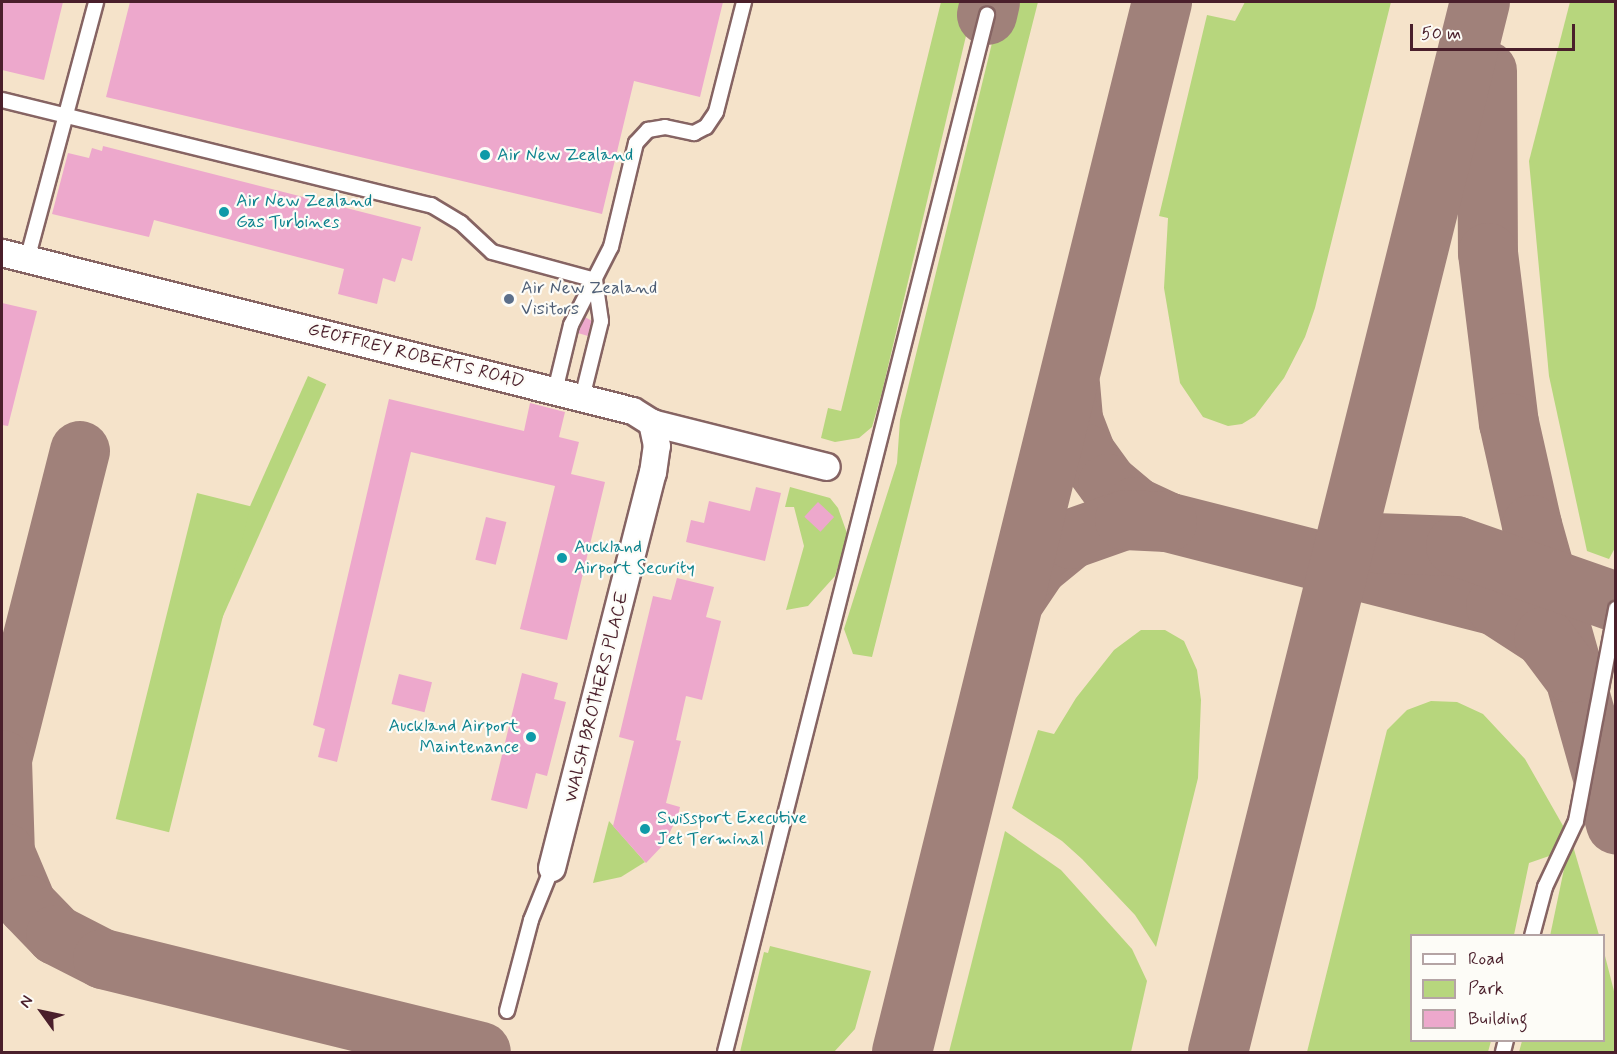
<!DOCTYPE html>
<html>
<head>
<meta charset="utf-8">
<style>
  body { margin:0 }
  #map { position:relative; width:1617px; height:1054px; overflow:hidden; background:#f5e3ca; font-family:Mynerve,sans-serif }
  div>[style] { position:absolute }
  .green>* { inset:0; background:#b7d67d; transform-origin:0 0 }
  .taxiway>* { height:60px; margin:-30px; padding:0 30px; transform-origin:30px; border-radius:30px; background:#a0817a }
  .building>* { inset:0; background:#eda8cc; transform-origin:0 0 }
  .roads { filter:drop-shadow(2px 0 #866463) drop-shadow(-2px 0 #866463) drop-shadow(0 2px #866463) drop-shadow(0 -2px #866463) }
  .service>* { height:14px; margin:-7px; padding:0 7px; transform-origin:7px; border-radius:7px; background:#fff }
  .minor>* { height:26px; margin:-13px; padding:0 13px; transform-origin:13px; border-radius:13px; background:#fff }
  .dots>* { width:16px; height:16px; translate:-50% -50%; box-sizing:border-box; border:3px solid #fdfcf7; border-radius:50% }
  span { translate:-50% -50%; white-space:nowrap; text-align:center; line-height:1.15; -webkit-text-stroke:4.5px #fdfcf7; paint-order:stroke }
  .culture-label { font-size:18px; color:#0d838f }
  .left { translate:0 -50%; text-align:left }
  .right { translate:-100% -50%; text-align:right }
  .service-label { font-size:18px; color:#4e5e75 }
  .street-label { font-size:18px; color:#4a1f2b }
  .frame { position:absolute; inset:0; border:3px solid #4a1f2b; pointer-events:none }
  .legend { position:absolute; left:1410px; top:934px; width:195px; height:108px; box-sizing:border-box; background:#fdfcf7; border:2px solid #b5a4a5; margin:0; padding:8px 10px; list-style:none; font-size:18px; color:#4a1f2b }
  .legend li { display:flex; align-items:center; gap:12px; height:30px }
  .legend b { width:30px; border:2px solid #b5a4a5 }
  .north { position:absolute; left:12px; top:982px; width:60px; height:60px; -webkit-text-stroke:4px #fdfcf7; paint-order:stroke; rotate:303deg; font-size:16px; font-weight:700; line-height:24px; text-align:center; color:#4a1f2b }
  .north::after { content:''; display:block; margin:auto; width:21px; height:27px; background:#4a1f2b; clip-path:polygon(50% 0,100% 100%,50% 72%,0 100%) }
  .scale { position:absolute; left:1410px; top:24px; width:165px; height:27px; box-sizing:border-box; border:3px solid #4a1f2b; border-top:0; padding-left:8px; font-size:18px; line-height:21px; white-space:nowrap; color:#4a1f2b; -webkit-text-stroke:4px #fdfcf7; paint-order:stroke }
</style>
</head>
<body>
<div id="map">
  <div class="green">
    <i style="clip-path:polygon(941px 2px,974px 2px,882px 392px,872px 427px,859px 438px,835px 442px,821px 438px,828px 408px,841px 411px)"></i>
    <i style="clip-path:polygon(1002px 2px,1038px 2px,872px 657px,853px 654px,844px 629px,897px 463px,900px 420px)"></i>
    <i style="clip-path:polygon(1245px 2px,1391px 2px,1315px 308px,1305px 337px,1284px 378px,1255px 416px,1242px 424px,1228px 426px,1203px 417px,1180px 383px,1164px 288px,1168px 218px,1159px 216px,1207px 15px,1235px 21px)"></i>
    <i style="clip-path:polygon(1570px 2px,1615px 2px,1616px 546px,1609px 559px,1587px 551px,1549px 376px,1529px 161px)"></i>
    <i style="left:308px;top:376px;width:20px;height:433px;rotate:24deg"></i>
    <i style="clip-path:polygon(790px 487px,830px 498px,838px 508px,848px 536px,835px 576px,808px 606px,786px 610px,804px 546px,794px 507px,785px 507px)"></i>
    <i style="left:197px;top:493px;width:55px;height:336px;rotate:14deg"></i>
    <i style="clip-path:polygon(1141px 630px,1165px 630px,1184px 641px,1197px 670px,1201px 700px,1198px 778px,1156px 947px,1135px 915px,1082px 859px,1062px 841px,1012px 808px,1038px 730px,1054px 734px,1076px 698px,1114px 650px)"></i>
    <i style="clip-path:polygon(1431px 701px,1457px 702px,1483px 714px,1525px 759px,1566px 831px,1557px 840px,1555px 854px,1529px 863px,1514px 935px,1412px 936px,1412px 1040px,1491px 1041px,1488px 1052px,1307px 1052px,1387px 730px,1407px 710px)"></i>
    <i style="clip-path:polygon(609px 821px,645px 862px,621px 877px,593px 883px)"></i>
    <i style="clip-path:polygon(1005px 831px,1061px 870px,1132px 949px,1147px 981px,1131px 1052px,949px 1052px)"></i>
    <i style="clip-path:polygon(1573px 846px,1599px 935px,1550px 936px,1568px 850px)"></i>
    <i style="clip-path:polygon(770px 946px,871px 971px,855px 1029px,834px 1052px,740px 1052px,764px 952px,768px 953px)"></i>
    <i style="clip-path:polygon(1604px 952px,1615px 995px,1615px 1052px,1519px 1052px,1522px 1041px,1604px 1040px)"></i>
  </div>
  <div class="taxiway">
    <i style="left:987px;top:15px;width:13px;rotate:-77deg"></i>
    <i style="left:1487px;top:71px;width:182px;rotate:89.7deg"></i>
    <i style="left:1488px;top:253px;width:171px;rotate:83deg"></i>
    <i style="left:1509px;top:423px;width:105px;rotate:77.3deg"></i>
    <i style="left:1532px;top:525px;width:311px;rotate:74.3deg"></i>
    <i style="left:1070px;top:384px;width:36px;rotate:85deg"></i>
    <i style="left:1073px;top:420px;width:36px;rotate:69deg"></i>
    <i style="left:1086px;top:454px;width:37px;rotate:54deg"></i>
    <i style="left:1108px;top:484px;width:35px;rotate:40deg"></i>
    <i style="left:1135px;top:507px;width:35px;rotate:25deg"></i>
    <i style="left:1167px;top:522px;width:340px;rotate:14.3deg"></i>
    <i style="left:1496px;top:606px;width:57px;rotate:32.9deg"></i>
    <i style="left:1544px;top:637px;width:45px;rotate:53.1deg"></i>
    <i style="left:80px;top:451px;width:319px;rotate:104.2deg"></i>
    <i style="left:2px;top:760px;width:93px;rotate:88.2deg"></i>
    <i style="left:5px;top:853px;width:56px;rotate:67.1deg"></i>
    <i style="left:27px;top:905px;width:42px;rotate:46deg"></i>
    <i style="left:56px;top:935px;width:53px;rotate:27.1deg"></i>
    <i style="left:103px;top:959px;width:389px;rotate:13.8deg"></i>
    <i style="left:1348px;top:542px;width:108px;rotate:2.1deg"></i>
    <i style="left:1456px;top:546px;width:170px;rotate:19.3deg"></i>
    <i style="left:1017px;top:597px;width:37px;rotate:-56deg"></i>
    <i style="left:1038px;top:566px;width:43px;rotate:-39.3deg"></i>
    <i style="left:1071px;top:539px;width:57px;rotate:-19.4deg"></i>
    <i style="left:1125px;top:520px;width:42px;rotate:2.7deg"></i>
    <i style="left:902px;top:1052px;width:1082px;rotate:-76.09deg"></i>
    <i style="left:1218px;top:1052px;width:1082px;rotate:-75.99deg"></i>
  </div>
  <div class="building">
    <i style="clip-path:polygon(2px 2px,63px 2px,44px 80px,2px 70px)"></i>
    <i style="clip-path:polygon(130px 2px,723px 2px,700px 97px,634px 81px,602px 214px,106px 97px)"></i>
    <i style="clip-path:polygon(103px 146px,421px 227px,412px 261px,402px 258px,395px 282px,383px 278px,377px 304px,338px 294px,344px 269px,154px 220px,149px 237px,52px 214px,68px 153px,89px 158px,92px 148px,102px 151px)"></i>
    <i style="clip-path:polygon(2px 303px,37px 311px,8px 426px,2px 425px)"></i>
    <i style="clip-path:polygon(585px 317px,592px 321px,588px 336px,578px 333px)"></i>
    <i style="clip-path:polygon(389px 399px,524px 431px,530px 403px,565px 412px,559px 437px,579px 442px,571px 474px,605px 482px,567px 640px,520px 629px,555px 486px,411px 452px,337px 762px,318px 757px,325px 729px,313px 725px)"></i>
    <i style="clip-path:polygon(756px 487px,781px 493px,765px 561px,686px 542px,691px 520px,704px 523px,709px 501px,750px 511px)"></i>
    <i style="left:818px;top:502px;width:22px;height:20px;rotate:43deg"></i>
    <i style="left:486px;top:517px;width:21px;height:44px;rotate:14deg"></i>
    <i style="clip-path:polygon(677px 578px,714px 587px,706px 617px,721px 621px,702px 700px,686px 696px,676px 740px,681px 741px,666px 803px,680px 807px,678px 816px,664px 844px,646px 863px,613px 826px,634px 741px,619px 737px,653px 596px,671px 600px)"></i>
    <i style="clip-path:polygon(522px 673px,558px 683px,554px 699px,566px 702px,547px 776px,536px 773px,527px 809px,491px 800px)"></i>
    <i style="left:399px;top:674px;width:34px;height:31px;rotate:14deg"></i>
  </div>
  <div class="roads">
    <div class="service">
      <i style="left:2px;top:100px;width:442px;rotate:13.8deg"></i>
      <i style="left:431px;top:205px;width:35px;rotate:31deg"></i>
      <i style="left:461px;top:223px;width:42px;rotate:43.1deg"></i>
      <i style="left:492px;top:252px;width:107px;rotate:15.2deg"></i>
      <i style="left:27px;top:260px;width:267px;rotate:-75deg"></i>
      <i style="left:555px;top:391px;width:68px;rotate:-76.4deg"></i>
      <i style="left:571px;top:325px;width:88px;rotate:-62.9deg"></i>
      <i style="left:611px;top:247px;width:107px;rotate:-76.5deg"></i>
      <i style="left:636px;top:143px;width:18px;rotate:-47deg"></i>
      <i style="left:648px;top:130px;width:17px;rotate:-10deg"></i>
      <i style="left:665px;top:127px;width:30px;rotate:12deg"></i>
      <i style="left:694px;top:133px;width:13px;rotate:-27deg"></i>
      <i style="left:706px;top:127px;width:18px;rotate:-56deg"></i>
      <i style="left:716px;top:112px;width:114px;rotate:-75.7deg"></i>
      <i style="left:582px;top:398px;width:79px;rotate:-76.1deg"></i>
      <i style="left:601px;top:321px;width:41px;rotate:-98.3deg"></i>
      <i style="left:1532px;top:936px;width:51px;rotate:-75.1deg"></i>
      <i style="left:1545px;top:887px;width:73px;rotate:-64.8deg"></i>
      <i style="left:1576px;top:821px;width:216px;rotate:-79.3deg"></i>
      <i style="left:507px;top:1011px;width:94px;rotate:-75.2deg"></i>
      <i style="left:531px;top:920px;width:56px;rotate:-68deg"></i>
      <i style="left:725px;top:1052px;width:1070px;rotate:-75.82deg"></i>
      <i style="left:1503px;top:1052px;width:12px;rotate:-76deg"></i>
    </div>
    <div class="minor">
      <i style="left:2px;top:253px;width:650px;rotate:14.06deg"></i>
      <i style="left:633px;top:411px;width:22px;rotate:32deg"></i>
      <i style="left:652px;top:423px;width:180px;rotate:14.1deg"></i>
      <i style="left:552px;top:868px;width:408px;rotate:-75.7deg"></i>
      <i style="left:653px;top:473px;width:27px;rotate:-82deg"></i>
      <i style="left:657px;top:446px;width:24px;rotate:-102deg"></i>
    </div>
  </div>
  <div class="dots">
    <i style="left:485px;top:155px;background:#0f9aa8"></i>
    <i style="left:224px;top:212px;background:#0f9aa8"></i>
    <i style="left:509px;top:299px;background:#5c6f8a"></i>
    <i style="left:562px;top:558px;background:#0f9aa8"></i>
    <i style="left:531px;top:737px;background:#0f9aa8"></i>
    <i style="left:645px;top:829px;background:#0f9aa8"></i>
  </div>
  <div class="culture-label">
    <span class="left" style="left:497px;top:155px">Air New Zealand</span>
    <span class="left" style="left:236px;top:212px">Air New Zealand<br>Gas Turbines</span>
    <span class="left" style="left:574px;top:558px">Auckland<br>Airport Security</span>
    <span class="right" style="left:519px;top:737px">Auckland Airport<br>Maintenance</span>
    <span class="left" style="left:657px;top:829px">Swissport Executive<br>Jet Terminal</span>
  </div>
  <div class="service-label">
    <span class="left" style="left:521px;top:299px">Air New Zealand<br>Visitors</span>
  </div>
  <div class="street-label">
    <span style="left:416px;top:356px;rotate:14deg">GEOFFREY ROBERTS ROAD</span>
    <span style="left:597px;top:697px;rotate:-76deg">WALSH BROTHERS PLACE</span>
  </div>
  <div class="frame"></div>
  <ul class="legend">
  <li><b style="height:8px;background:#fff"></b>Road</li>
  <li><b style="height:16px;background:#b7d67d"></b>Park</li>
  <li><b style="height:16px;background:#eda8cc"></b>Building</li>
  </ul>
  <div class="north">N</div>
  <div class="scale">50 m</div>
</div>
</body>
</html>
